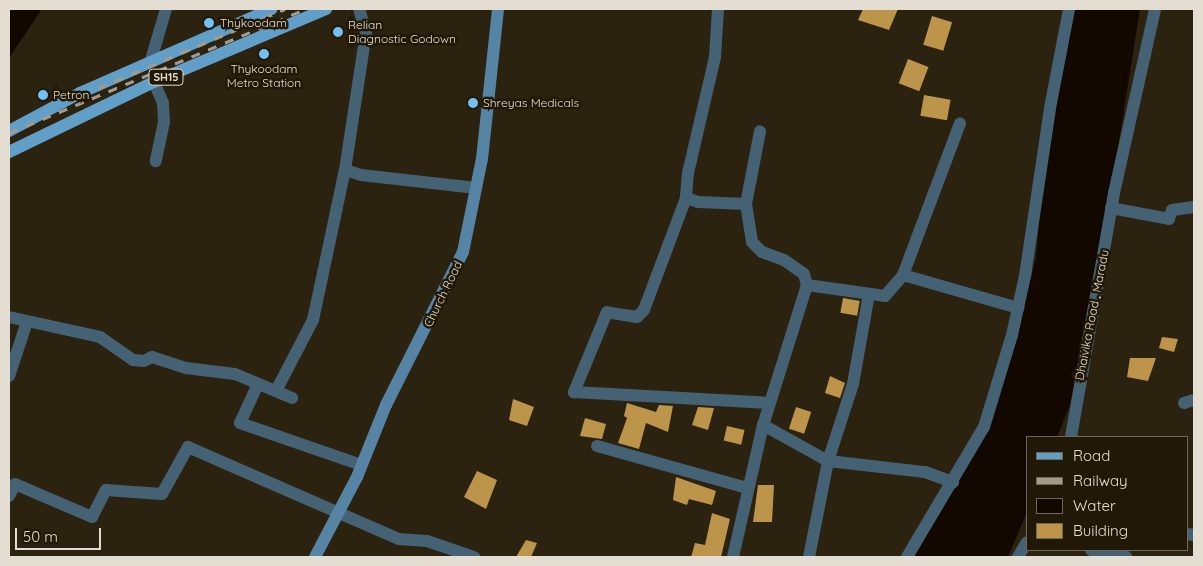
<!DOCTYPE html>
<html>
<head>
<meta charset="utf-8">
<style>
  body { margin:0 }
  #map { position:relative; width:1203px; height:566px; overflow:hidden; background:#2c2210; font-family:Quicksand,sans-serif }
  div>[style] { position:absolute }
  .water>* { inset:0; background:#130800 }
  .building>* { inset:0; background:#bc944a; transform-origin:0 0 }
  .street>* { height:12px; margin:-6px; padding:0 6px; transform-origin:6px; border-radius:6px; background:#456275 }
  .secondary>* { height:12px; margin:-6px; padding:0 6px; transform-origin:6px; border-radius:6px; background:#5684a4 }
  .primary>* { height:12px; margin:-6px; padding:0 6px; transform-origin:6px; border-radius:6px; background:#629fc8 }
  .rail>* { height:3px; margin-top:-1.5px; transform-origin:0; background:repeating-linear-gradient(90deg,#a39b8e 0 9px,transparent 0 18px) }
  .dots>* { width:14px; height:14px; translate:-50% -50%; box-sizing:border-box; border:2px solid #221807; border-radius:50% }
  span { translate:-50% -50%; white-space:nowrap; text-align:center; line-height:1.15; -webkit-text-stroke:5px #221807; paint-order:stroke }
  .shield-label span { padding:1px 4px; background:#221807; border:1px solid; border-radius:4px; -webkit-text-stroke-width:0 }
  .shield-label { font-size:11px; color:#e3ddd2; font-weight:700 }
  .poi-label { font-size:12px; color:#e3ddd2 }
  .left { translate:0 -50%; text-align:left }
  .street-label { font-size:12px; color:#e3ddd2 }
  .frame { position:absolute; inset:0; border:10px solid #e3ddd2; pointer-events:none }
  .legend { position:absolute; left:1026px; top:436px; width:162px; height:115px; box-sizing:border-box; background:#221807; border:1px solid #6f6758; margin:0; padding:6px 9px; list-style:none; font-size:15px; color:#e3ddd2 }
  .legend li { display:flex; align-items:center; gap:10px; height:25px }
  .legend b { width:25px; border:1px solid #6f6758 }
  .scale { position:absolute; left:15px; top:528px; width:86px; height:22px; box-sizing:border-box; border:2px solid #e3ddd2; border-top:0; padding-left:6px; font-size:15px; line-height:18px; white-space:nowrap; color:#e3ddd2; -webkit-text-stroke:4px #221807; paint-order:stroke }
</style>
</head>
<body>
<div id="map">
  <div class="water">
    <i style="clip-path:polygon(9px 9px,42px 9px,9px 58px)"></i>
    <i style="clip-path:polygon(1072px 9px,1140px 9px,1110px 198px,1070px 405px,1057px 437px,1027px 437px,1027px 512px,1008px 557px,914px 557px,988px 430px,1015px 340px,1036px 258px,1043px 175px)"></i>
  </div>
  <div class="building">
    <i style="clip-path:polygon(863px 9px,898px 9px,889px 30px,858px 20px)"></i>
    <i style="left:932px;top:16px;width:21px;height:30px;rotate:17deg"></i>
    <i style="left:908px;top:59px;width:22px;height:26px;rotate:21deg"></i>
    <i style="left:924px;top:95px;width:27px;height:21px;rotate:10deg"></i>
    <i style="left:843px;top:298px;width:17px;height:15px;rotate:10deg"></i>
    <i style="clip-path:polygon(1162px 337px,1178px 339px,1174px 352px,1159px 348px)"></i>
    <i style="clip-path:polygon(1130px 358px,1156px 358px,1148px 381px,1127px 377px)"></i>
    <i style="clip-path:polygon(830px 376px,845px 383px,840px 398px,825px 393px)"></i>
    <i style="clip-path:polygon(513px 399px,534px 407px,527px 426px,509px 420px)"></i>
    <i style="clip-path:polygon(627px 403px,656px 412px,659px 405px,673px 406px,668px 432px,646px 423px,639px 449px,618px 443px,627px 418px,624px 416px)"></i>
    <i style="clip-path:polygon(698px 407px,714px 408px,708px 430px,692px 425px)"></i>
    <i style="left:796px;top:407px;width:16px;height:23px;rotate:18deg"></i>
    <i style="clip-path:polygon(585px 418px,606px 424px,602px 439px,580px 436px)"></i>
    <i style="left:727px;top:426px;width:18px;height:15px;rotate:13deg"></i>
    <i style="clip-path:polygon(477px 471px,497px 480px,486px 509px,464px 497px)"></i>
    <i style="clip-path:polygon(676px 477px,716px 491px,712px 505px,689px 499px,687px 505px,673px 500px)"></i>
    <i style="clip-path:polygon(758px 485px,774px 485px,772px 522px,753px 522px)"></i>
    <i style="clip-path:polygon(712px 513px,730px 519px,721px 557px,691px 557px,695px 543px,705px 545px)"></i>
    <i style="clip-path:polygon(526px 540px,537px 543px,531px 557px,516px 557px)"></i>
  </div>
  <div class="street">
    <i style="left:718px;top:9px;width:48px;rotate:93.6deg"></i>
    <i style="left:715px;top:57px;width:119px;rotate:103.1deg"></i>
    <i style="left:688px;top:173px;width:25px;rotate:95deg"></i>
    <i style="left:686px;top:198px;width:13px;rotate:18deg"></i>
    <i style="left:698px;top:202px;width:48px;rotate:2.4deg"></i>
    <i style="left:746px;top:204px;width:38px;rotate:81deg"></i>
    <i style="left:752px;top:242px;width:14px;rotate:45deg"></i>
    <i style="left:762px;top:252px;width:23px;rotate:20deg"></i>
    <i style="left:784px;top:260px;width:24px;rotate:35deg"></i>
    <i style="left:804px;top:274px;width:11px;rotate:75deg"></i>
    <i style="left:807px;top:285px;width:147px;rotate:107.4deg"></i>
    <i style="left:763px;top:425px;width:135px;rotate:102.8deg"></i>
    <i style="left:151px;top:60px;width:53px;rotate:-73.6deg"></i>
    <i style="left:154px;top:82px;width:23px;rotate:67deg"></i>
    <i style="left:163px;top:103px;width:19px;rotate:87deg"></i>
    <i style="left:164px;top:122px;width:40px;rotate:102deg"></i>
    <i style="left:345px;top:170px;width:17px;rotate:17deg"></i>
    <i style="left:361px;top:175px;width:116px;rotate:6.4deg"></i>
    <i style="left:686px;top:198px;width:120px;rotate:110.6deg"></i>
    <i style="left:644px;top:310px;width:10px;rotate:135deg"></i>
    <i style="left:637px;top:317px;width:30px;rotate:-171deg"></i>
    <i style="left:607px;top:312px;width:87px;rotate:112.4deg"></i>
    <i style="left:574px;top:392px;width:195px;rotate:3.2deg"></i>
    <i style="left:746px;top:204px;width:74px;rotate:-79.1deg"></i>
    <i style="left:1111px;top:208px;width:59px;rotate:10.7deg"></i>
    <i style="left:1169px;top:219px;width:9px;rotate:-72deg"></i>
    <i style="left:1172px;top:210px;width:22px;rotate:-8deg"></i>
    <i style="left:903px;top:275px;width:162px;rotate:-69.4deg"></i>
    <i style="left:807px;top:285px;width:79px;rotate:8deg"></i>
    <i style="left:885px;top:296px;width:28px;rotate:-49deg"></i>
    <i style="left:903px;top:275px;width:120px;rotate:16deg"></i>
    <i style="left:9px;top:317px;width:93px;rotate:12.4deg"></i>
    <i style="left:100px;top:337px;width:40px;rotate:34.9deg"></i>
    <i style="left:133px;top:360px;width:11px;rotate:5deg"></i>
    <i style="left:144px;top:361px;width:9px;rotate:-27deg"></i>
    <i style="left:152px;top:357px;width:36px;rotate:18deg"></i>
    <i style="left:186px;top:368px;width:49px;rotate:7deg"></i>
    <i style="left:235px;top:374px;width:62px;rotate:22.8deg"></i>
    <i style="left:9px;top:376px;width:57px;rotate:-71.6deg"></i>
    <i style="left:258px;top:384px;width:43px;rotate:114.8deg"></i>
    <i style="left:240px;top:423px;width:128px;rotate:19.1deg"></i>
    <i style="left:276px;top:391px;width:80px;rotate:-62.5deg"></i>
    <i style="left:313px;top:320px;width:153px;rotate:-78deg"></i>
    <i style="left:345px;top:170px;width:139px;rotate:-81.3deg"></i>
    <i style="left:366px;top:33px;width:25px;rotate:-106deg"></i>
    <i style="left:1184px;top:403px;width:10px;rotate:-17deg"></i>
    <i style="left:763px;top:425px;width:74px;rotate:29deg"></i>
    <i style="left:828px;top:461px;width:98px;rotate:6.5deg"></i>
    <i style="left:925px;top:472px;width:30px;rotate:20deg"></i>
    <i style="left:1071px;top:437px;width:248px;rotate:-80deg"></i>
    <i style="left:1114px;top:193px;width:189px;rotate:-77.4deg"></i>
    <i style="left:597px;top:446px;width:156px;rotate:15.6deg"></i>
    <i style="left:9px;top:496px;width:13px;rotate:-63deg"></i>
    <i style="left:15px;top:484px;width:84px;rotate:23.2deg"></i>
    <i style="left:92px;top:517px;width:30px;rotate:-63deg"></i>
    <i style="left:106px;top:490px;width:56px;rotate:4.1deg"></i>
    <i style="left:162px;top:494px;width:54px;rotate:-61deg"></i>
    <i style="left:188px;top:447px;width:230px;rotate:23.6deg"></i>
    <i style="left:399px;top:539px;width:28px;rotate:4deg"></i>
    <i style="left:427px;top:541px;width:50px;rotate:18.8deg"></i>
    <i style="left:1187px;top:534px;width:7px;rotate:8deg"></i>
    <i style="left:1091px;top:550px;width:36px;rotate:11deg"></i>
    <i style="left:809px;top:557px;width:98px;rotate:-78.8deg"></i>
    <i style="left:828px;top:461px;width:81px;rotate:-72deg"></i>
    <i style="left:853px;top:384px;width:91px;rotate:-79.9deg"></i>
    <i style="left:907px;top:557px;width:151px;rotate:-59.4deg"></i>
    <i style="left:984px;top:427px;width:96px;rotate:-73.1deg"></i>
    <i style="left:1012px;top:335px;width:60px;rotate:-77.6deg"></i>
    <i style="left:1025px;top:276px;width:170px;rotate:-81.5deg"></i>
    <i style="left:1050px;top:108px;width:101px;rotate:-79.1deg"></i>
    <i style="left:1018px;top:557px;width:17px;rotate:-59deg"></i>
  </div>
  <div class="secondary">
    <i style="left:315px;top:557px;width:90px;rotate:-62.3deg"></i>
    <i style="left:357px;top:477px;width:78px;rotate:-68.1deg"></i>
    <i style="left:386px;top:405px;width:171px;rotate:-63.3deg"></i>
    <i style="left:463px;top:252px;width:95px;rotate:-78.5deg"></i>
    <i style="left:482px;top:159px;width:151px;rotate:-83.9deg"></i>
  </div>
  <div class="primary">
    <i style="left:9px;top:131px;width:81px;rotate:-28.2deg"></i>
    <i style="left:80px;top:93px;width:209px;rotate:-23.7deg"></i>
    <i style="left:9px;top:152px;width:161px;rotate:-25.8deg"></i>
    <i style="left:154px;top:82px;width:187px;rotate:-23deg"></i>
  </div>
  <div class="rail">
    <i style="left:98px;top:88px;width:203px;rotate:-22.9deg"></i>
    <i style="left:9px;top:133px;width:321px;rotate:-22.7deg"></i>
  </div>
  <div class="dots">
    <i style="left:209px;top:23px;background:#72c1f5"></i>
    <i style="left:338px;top:32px;background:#72c1f5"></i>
    <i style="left:264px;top:54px;background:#72c1f5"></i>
    <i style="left:43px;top:95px;background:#72c1f5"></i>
    <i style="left:473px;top:103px;background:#72c1f5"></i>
  </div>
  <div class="shield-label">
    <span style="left:166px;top:77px">SH15</span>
  </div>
  <div class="poi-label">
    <span class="left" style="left:220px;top:23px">Thykoodam</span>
    <span class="left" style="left:348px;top:32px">Relian<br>Diagnostic Godown</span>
    <span style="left:264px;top:76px">Thykoodam<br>Metro Station</span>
    <span class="left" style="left:53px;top:95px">Petron</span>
    <span class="left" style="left:483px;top:103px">Shreyas Medicals</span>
  </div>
  <div class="street-label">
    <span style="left:443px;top:294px;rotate:-64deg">Church Road</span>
    <span style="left:1092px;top:315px;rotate:-79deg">Dhaivika Road , Maradu</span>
  </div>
  <div class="frame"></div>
  <ul class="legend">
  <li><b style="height:6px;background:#629fc8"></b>Road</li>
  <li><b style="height:6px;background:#a39b8e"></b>Railway</li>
  <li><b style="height:14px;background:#130800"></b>Water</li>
  <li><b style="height:14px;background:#bc944a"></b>Building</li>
  </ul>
  <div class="scale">50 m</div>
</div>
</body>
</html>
